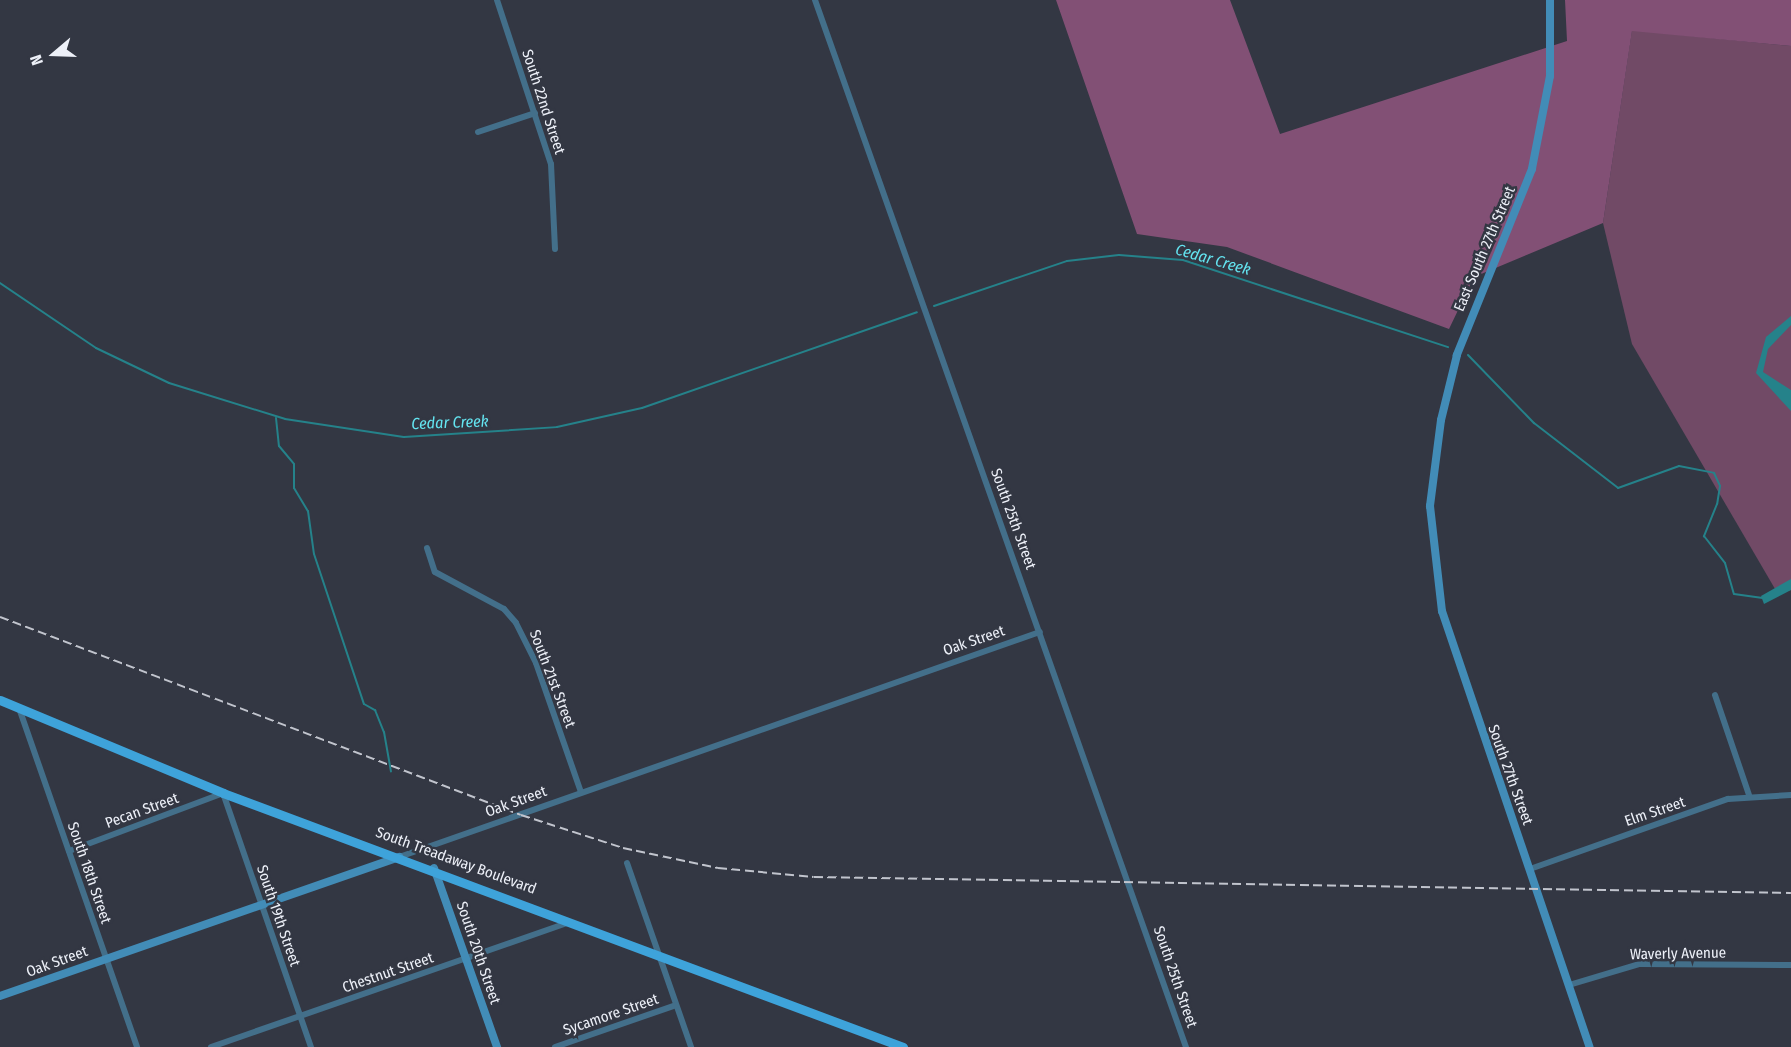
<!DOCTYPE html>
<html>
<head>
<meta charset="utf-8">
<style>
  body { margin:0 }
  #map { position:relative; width:1791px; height:1047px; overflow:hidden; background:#333743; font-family:"Fira Sans Condensed",sans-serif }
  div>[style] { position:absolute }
  .green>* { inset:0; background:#714a66 }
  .forest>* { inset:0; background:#825075 }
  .water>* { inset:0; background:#25828a }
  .stream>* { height:2px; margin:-1px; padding:0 1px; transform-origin:1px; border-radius:1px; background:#25828a }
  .street>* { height:6px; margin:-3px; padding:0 3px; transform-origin:3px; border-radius:3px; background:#436f8a }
  .secondary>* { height:8px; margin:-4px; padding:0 4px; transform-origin:4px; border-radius:4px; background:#428cb7 }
  .primary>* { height:9px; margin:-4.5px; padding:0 4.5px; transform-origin:4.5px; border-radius:4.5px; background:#3ea3da }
  .rail>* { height:2px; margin-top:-1px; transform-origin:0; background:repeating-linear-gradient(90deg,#c1c4cd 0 9px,transparent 0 13.5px) }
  span { translate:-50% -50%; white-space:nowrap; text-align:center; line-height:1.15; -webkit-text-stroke:5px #333743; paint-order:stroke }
  .street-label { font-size:15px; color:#edf0f8 }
  .water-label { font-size:16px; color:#64e5f1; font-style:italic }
  .north { position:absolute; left:24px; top:24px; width:60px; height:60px; -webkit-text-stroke:4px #333743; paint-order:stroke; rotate:251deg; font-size:16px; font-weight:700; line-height:24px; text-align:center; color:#edf0f8 }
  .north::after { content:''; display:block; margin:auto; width:21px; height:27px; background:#edf0f8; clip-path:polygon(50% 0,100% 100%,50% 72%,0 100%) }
</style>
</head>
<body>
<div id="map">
  <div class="green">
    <i style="clip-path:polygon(1632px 30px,1791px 46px,1791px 590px,1778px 594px,1632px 344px,1603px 223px)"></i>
  </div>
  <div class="forest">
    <i style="clip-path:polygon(1056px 0,1230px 0,1280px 134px,1567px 41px,1565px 0,1791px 0,1791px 46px,1632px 31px,1603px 223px,1474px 277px,1449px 329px,1227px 247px,1137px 234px)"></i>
  </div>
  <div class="water">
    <i style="clip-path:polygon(1791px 316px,1791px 325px,1768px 349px,1763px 372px,1791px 390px,1791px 411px,1756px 373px,1766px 337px)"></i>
    <i style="clip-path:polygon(1791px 579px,1791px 590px,1764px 604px,1761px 596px)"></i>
  </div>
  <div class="stream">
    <i style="left:0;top:283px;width:116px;rotate:34.1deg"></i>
    <i style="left:96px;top:348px;width:81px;rotate:25.6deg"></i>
    <i style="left:169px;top:383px;width:121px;rotate:17.2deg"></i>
    <i style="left:285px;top:419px;width:120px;rotate:8.6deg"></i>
    <i style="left:404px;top:437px;width:153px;rotate:-3.7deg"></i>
    <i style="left:557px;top:427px;width:87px;rotate:-12.6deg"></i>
    <i style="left:642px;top:408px;width:291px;rotate:-19.2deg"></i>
    <i style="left:934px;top:306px;width:140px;rotate:-18.7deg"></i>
    <i style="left:1067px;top:261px;width:52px;rotate:-6.6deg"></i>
    <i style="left:1119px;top:255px;width:64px;rotate:4.5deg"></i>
    <i style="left:1183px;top:260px;width:279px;rotate:18.2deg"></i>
    <i style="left:1468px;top:355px;width:95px;rotate:45.9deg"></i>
    <i style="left:1534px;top:423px;width:106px;rotate:37.7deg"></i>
    <i style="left:1618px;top:488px;width:65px;rotate:-19.8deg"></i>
    <i style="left:1679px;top:466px;width:36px;rotate:11deg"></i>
    <i style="left:1714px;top:473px;width:14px;rotate:65deg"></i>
    <i style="left:1720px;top:486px;width:18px;rotate:99deg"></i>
    <i style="left:1717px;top:504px;width:35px;rotate:112deg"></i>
    <i style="left:1704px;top:536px;width:34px;rotate:52deg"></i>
    <i style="left:1725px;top:563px;width:32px;rotate:74deg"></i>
    <i style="left:1734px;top:594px;width:29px;rotate:8deg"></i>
    <i style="left:276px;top:418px;width:28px;rotate:84deg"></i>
    <i style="left:279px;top:446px;width:23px;rotate:50deg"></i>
    <i style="left:294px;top:464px;width:24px;rotate:90deg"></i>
    <i style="left:294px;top:488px;width:27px;rotate:59deg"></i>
    <i style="left:308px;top:511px;width:43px;rotate:82.1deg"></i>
    <i style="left:314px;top:554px;width:158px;rotate:71.6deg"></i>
    <i style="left:364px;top:704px;width:13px;rotate:29deg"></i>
    <i style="left:375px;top:710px;width:24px;rotate:68deg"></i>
    <i style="left:384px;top:732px;width:40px;rotate:80deg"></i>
  </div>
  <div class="street">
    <i style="left:497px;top:0;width:173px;rotate:71.8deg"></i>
    <i style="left:551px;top:164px;width:85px;rotate:87.3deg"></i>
    <i style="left:815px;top:0;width:1111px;rotate:70.49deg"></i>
    <i style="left:478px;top:132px;width:60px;rotate:-18.4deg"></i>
    <i style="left:427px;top:548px;width:25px;rotate:72deg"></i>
    <i style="left:435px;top:572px;width:78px;rotate:28.2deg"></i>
    <i style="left:504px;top:609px;width:18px;rotate:49deg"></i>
    <i style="left:516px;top:623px;width:45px;rotate:63.4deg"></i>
    <i style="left:536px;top:663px;width:137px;rotate:70.8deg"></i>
    <i style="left:1715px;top:695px;width:106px;rotate:71.2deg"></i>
    <i style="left:19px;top:708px;width:359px;rotate:70.8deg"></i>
    <i style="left:69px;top:851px;width:165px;rotate:-20.6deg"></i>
    <i style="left:223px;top:793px;width:269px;rotate:70.9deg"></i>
    <i style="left:402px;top:856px;width:676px;rotate:-19.35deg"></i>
    <i style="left:627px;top:863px;width:195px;rotate:70.8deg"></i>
    <i style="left:1530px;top:869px;width:210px;rotate:-19.5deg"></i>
    <i style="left:1728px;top:799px;width:63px;rotate:-3.6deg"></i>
    <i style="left:1569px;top:985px;width:73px;rotate:-16.7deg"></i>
    <i style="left:1639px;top:964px;width:152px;rotate:0.4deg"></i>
    <i style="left:211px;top:1047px;width:380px;rotate:-19.2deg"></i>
    <i style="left:555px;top:1047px;width:128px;rotate:-19.1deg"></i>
  </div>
  <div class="secondary">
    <i style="left:1550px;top:0;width:76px;rotate:90deg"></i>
    <i style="left:1550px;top:76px;width:95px;rotate:101deg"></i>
    <i style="left:1532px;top:169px;width:201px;rotate:112deg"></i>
    <i style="left:1457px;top:355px;width:67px;rotate:103.8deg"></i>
    <i style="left:1441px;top:420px;width:87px;rotate:97.3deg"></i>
    <i style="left:1430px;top:506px;width:106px;rotate:83.5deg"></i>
    <i style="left:1442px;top:611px;width:460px;rotate:71.3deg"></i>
    <i style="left:434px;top:868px;width:190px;rotate:70.6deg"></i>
    <i style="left:0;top:996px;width:423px;rotate:-19.2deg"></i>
  </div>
  <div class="primary">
    <i style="left:0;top:700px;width:242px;rotate:22.6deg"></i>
    <i style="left:223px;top:793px;width:726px;rotate:20.48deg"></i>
  </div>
  <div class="rail">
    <i style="left:0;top:617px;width:557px;rotate:20.81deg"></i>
    <i style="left:521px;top:815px;width:107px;rotate:17.9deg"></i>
    <i style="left:623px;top:848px;width:97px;rotate:11.9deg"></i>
    <i style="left:718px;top:868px;width:96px;rotate:5.4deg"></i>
    <i style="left:814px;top:877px;width:977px;rotate:0.94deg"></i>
  </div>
  <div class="street-label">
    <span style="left:543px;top:102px;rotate:72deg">South 22nd Street</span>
    <span style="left:1485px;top:249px;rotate:-67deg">East South 27th Street</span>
    <span style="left:1013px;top:519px;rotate:70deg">South 25th Street</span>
    <span style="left:974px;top:641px;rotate:-19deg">Oak Street</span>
    <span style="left:552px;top:679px;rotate:69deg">South 21st Street</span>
    <span style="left:1510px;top:775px;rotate:70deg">South 27th Street</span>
    <span style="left:516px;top:802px;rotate:-20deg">Oak Street</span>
    <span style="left:142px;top:811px;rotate:-20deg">Pecan Street</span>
    <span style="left:1655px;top:812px;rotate:-19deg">Elm Street</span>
    <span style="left:456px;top:861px;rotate:20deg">South Treadaway Boulevard</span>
    <span style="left:89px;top:873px;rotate:71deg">South 18th Street</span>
    <span style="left:278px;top:916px;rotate:71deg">South 19th Street</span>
    <span style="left:478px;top:953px;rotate:71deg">South 20th Street</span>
    <span style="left:1678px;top:954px;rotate:-1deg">Waverly Avenue</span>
    <span style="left:57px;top:962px;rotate:-20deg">Oak Street</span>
    <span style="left:388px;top:973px;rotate:-19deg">Chestnut Street</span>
    <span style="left:1175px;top:977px;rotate:71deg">South 25th Street</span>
    <span style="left:611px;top:1015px;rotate:-19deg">Sycamore Street</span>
  </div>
  <div class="water-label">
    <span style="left:1213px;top:260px;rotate:16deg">Cedar Creek</span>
    <span style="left:450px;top:423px;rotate:-2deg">Cedar Creek</span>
  </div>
  <div class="north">N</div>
</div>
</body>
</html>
